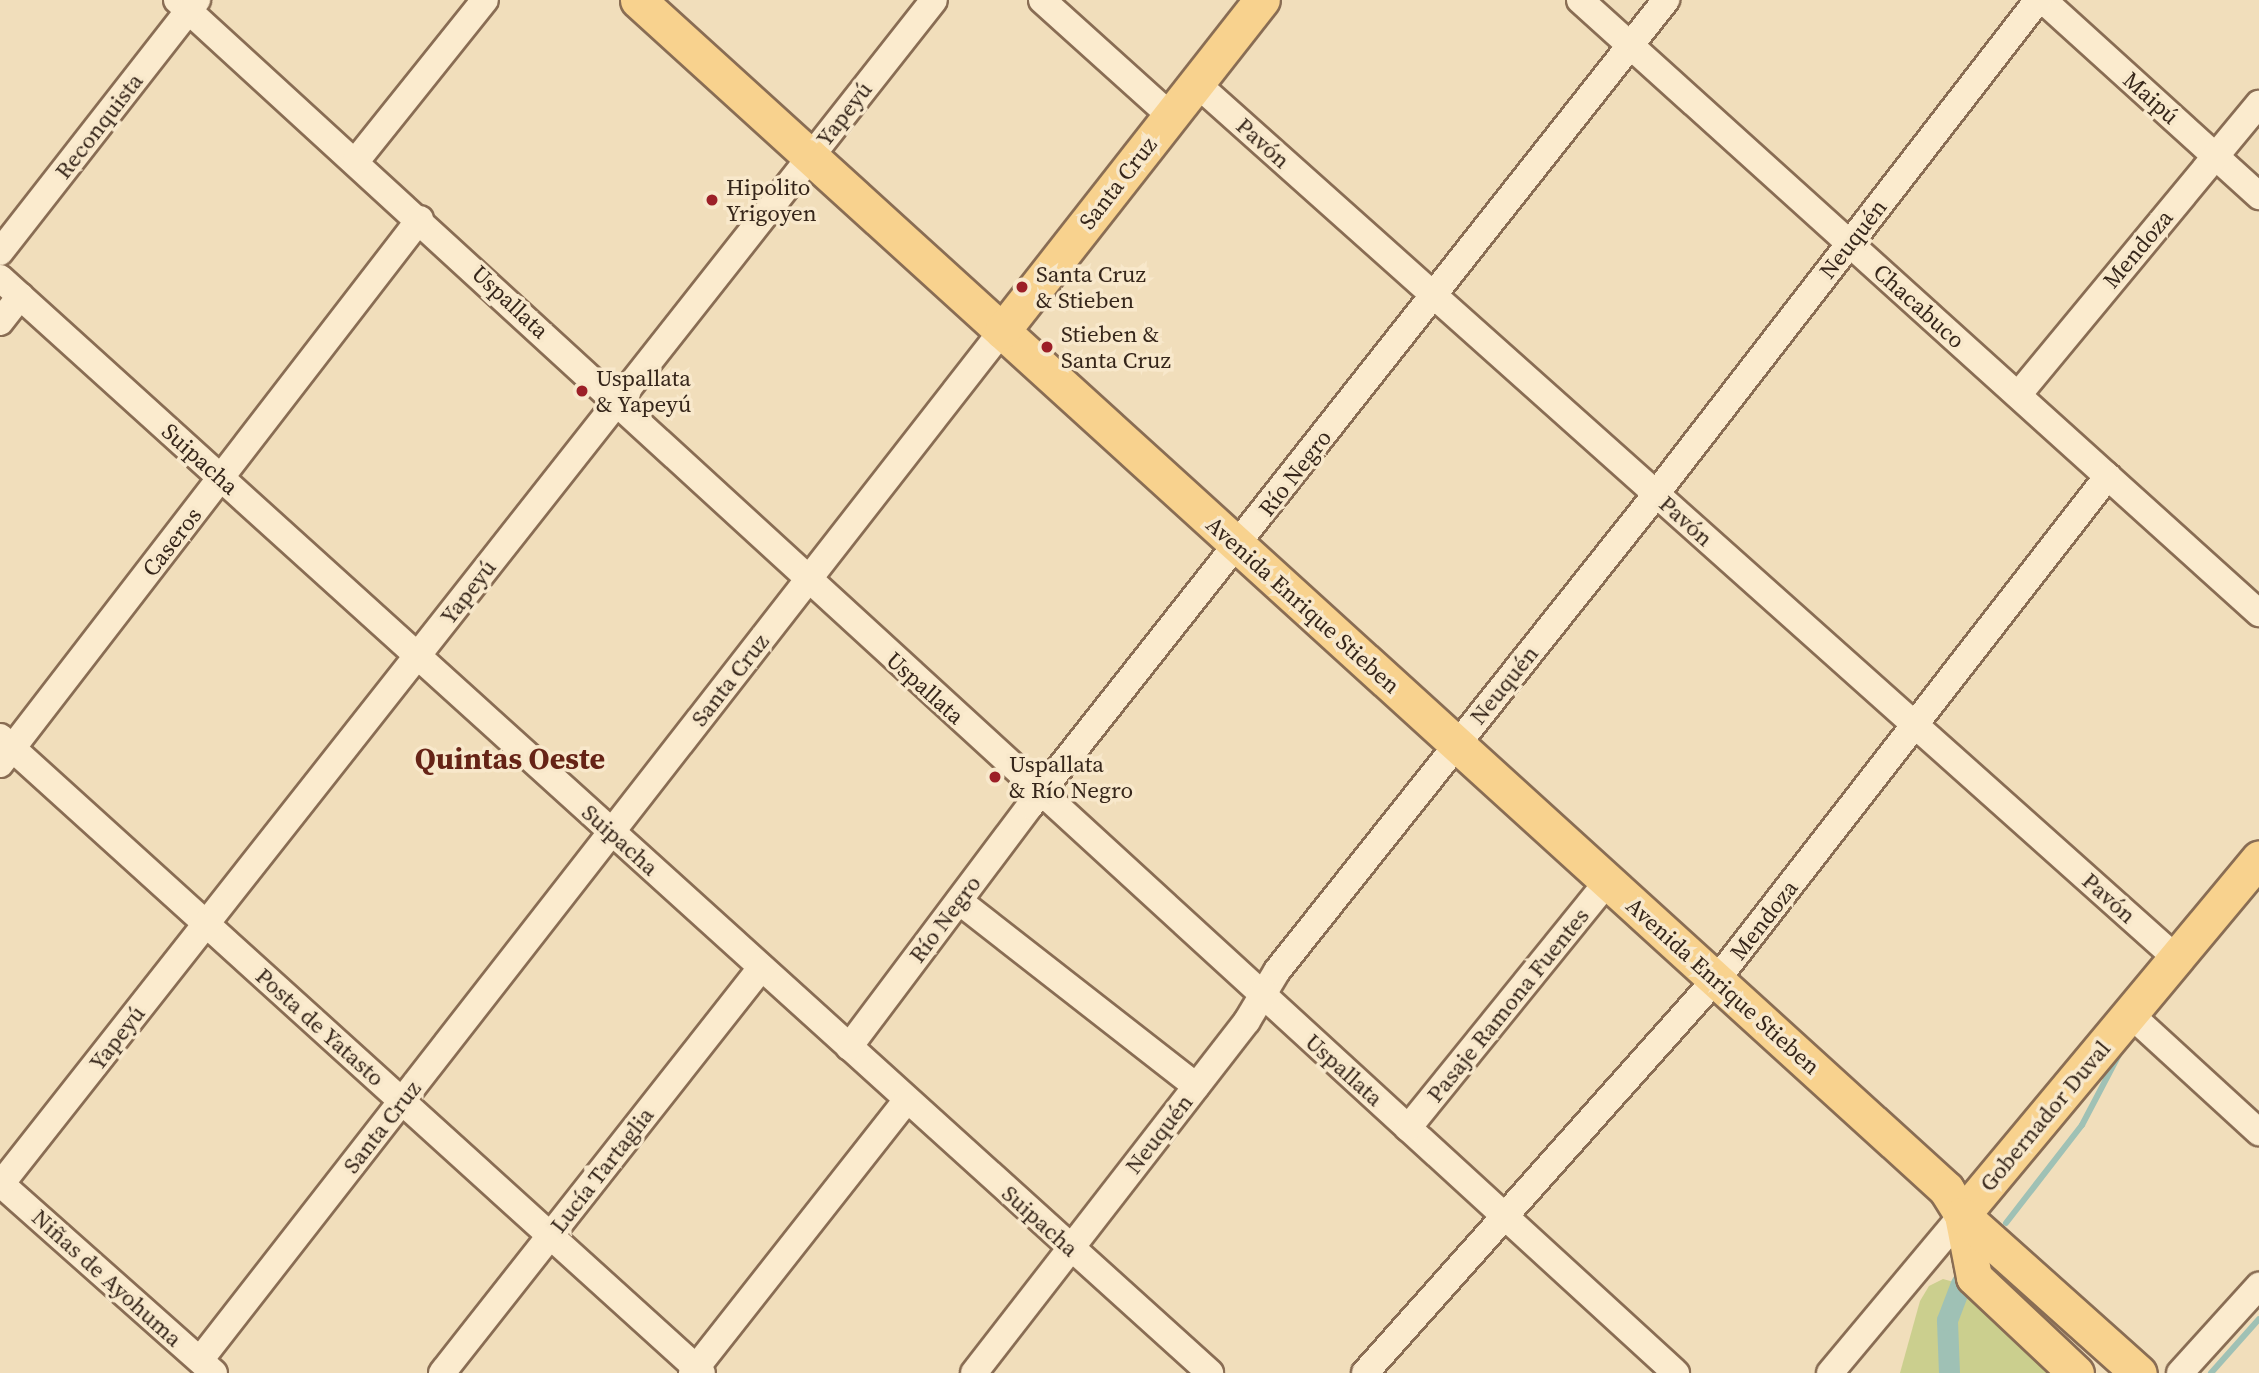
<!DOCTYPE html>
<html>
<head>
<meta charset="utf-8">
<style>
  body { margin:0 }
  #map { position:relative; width:2259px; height:1373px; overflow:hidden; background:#f1debb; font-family:"Source Serif 4",serif }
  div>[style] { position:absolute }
  .green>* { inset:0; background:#cbcf8e }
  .stream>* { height:6px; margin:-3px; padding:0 3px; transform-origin:3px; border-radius:3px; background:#9fc1b5 }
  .canal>* { height:21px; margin:-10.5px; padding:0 10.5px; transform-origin:10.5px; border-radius:10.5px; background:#9fc1b5 }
  .roads { filter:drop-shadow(2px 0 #896d54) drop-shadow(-2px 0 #896d54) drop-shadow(0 2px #896d54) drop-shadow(0 -2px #896d54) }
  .minor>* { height:26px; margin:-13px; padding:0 13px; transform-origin:13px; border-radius:13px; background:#fbebce }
  .major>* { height:35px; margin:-17.5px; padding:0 17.5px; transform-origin:17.5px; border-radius:17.5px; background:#f8d28e }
  .dots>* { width:19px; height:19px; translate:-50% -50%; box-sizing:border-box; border:4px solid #f8e8cb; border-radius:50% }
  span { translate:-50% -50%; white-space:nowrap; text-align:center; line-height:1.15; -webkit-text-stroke:7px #f8e8cb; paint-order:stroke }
  .street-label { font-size:23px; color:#36261a }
  .poi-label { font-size:23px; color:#36261a }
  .left { translate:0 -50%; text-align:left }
  .district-label { font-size:30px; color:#662316; font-weight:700 }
</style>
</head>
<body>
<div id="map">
  <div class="green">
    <i style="clip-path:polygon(1943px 1279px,1961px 1284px,2056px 1373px,1900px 1373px,1920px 1301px,1929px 1286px)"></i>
  </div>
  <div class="stream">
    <i style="left:2006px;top:1223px;width:124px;rotate:-52.2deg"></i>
    <i style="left:2082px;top:1125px;width:88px;rotate:-62.3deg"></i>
    <i style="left:2211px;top:1373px;width:72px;rotate:-48.4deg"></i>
  </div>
  <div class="canal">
    <i style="left:1949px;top:1373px;width:53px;rotate:-92.2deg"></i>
    <i style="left:1947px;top:1320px;width:39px;rotate:-69deg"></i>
  </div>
  <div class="roads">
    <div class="minor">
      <i style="left:177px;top:0;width:2033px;rotate:42.49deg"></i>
      <i style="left:1042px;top:0;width:173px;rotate:42deg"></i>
      <i style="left:1580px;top:0;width:915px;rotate:42.08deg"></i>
      <i style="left:2043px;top:0;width:292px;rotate:42.2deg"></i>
      <i style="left:1196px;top:83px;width:1314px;rotate:41.76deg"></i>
      <i style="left:356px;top:161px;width:206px;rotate:-51.3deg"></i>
      <i style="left:0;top:252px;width:320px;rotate:-52deg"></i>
      <i style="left:0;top:278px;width:1632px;rotate:42.14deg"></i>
      <i style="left:0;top:322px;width:33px;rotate:-52deg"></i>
      <i style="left:2018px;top:395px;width:378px;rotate:-50.4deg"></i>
      <i style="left:0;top:737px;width:947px;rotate:42.18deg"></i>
      <i style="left:0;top:764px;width:688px;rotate:-52.38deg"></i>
      <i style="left:959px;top:901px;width:301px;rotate:38deg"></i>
      <i style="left:2130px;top:1014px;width:175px;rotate:42.5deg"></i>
      <i style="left:849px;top:1047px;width:301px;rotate:-53.1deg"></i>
      <i style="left:1030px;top:806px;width:1027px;rotate:-51.72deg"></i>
      <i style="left:1408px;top:1128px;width:318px;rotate:-51deg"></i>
      <i style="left:0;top:1183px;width:286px;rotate:41.6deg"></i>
      <i style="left:1px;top:1184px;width:1507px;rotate:-51.76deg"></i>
      <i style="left:200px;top:1360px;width:1305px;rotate:-52.07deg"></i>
      <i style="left:442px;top:1373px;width:516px;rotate:-51.77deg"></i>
      <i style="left:692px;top:1373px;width:347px;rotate:-51.8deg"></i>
      <i style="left:974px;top:1373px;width:445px;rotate:-52.2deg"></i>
      <i style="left:1247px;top:1021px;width:58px;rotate:-59deg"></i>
      <i style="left:1277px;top:971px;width:586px;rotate:-51.51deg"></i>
      <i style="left:1642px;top:512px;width:647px;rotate:-52.28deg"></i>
      <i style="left:1365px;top:1373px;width:541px;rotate:-48.3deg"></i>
      <i style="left:1725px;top:969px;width:624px;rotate:-52.16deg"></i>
      <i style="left:1830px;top:1373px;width:206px;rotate:-50.1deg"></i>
      <i style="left:2180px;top:1373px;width:118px;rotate:-47.8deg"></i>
    </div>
    <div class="major">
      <i style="left:638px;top:0;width:1768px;rotate:42.27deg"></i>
      <i style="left:1946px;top:1189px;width:31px;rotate:58deg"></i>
      <i style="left:1962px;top:1215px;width:63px;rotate:79deg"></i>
      <i style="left:1974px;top:1277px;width:140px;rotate:43.3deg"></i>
      <i style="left:1002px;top:331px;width:421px;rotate:-51.9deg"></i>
      <i style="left:1962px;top:1215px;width:464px;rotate:-50.2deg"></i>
      <i style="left:1962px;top:1215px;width:237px;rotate:41.8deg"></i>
    </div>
  </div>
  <div class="dots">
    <i style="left:712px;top:200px;background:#9c1f27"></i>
    <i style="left:1022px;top:287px;background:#9c1f27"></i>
    <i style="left:1047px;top:347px;background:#9c1f27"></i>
    <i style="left:582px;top:391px;background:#9c1f27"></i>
    <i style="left:995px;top:777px;background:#9c1f27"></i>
  </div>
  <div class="street-label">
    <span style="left:2151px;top:98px;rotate:42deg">Maipú</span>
    <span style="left:844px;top:114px;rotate:-52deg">Yapeyú</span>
    <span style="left:99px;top:126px;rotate:-52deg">Reconquista</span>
    <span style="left:1263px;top:143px;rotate:42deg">Pavón</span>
    <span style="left:1118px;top:183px;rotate:-52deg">Santa Cruz</span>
    <span style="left:1853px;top:239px;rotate:-52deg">Neuquén</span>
    <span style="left:2138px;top:249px;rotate:-50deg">Mendoza</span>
    <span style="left:510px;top:302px;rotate:43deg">Uspallata</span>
    <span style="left:1919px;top:306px;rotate:42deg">Chacabuco</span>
    <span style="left:200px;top:459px;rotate:42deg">Suipacha</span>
    <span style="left:1295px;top:473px;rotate:-52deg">Río Negro</span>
    <span style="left:1686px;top:521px;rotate:42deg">Pavón</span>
    <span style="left:172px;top:542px;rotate:-52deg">Caseros</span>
    <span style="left:468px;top:592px;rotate:-52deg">Yapeyú</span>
    <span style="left:1303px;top:605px;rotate:42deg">Avenida Enrique Stieben</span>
    <span style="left:730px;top:680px;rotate:-52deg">Santa Cruz</span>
    <span style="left:1504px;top:685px;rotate:-51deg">Neuquén</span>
    <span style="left:925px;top:688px;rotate:42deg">Uspallata</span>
    <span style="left:620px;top:840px;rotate:42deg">Suipacha</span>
    <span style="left:2109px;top:898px;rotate:42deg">Pavón</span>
    <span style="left:945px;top:919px;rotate:-53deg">Río Negro</span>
    <span style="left:1764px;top:920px;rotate:-52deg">Mendoza</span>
    <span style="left:1723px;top:986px;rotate:42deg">Avenida Enrique Stieben</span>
    <span style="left:1508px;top:1005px;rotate:-51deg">Pasaje Ramona Fuentes</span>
    <span style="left:320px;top:1027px;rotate:42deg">Posta de Yatasto</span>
    <span style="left:117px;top:1038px;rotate:-52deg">Yapeyú</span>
    <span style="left:1344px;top:1070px;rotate:42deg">Uspallata</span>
    <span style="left:2045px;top:1116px;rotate:-50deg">Gobernador Duval</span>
    <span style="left:382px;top:1127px;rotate:-52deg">Santa Cruz</span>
    <span style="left:1159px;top:1134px;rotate:-52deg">Neuquén</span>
    <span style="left:602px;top:1170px;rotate:-52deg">Lucía Tartaglia</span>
    <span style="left:1040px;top:1221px;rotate:42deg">Suipacha</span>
    <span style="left:107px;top:1278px;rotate:42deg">Niñas de Ayohuma</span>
  </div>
  <div class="poi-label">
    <span class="left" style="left:726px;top:200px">Hipolito<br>Yrigoyen</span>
    <span class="left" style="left:1036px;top:287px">Santa Cruz<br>&amp; Stieben</span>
    <span class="left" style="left:1061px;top:347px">Stieben &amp;<br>Santa Cruz</span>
    <span class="left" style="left:596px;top:391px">Uspallata<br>&amp; Yapeyú</span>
    <span class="left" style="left:1009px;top:777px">Uspallata<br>&amp; Río Negro</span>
  </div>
  <div class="district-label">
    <span style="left:510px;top:759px">Quintas Oeste</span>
  </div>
</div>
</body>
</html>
